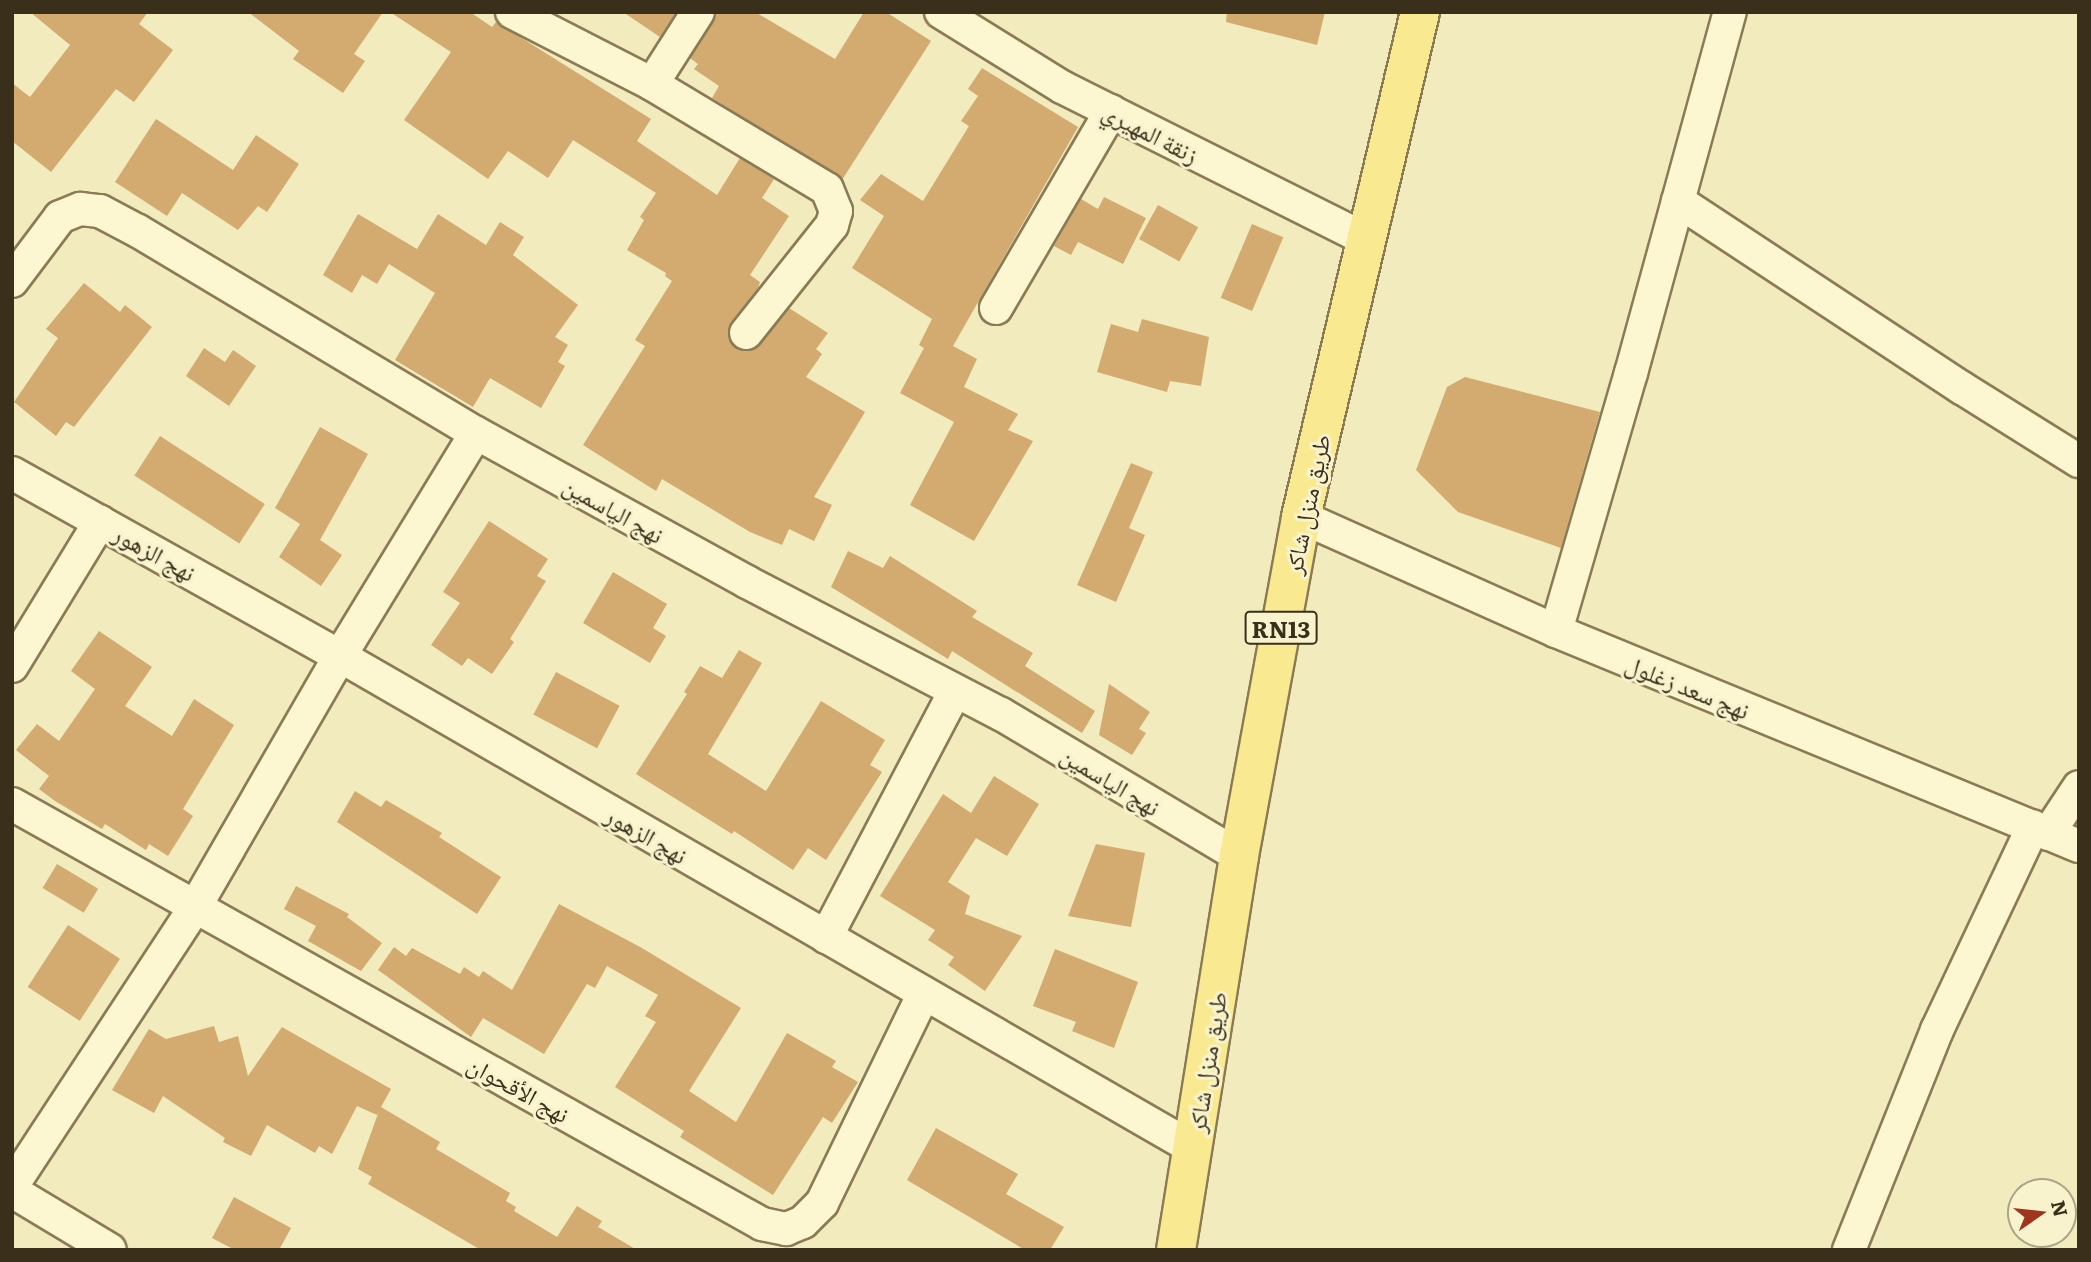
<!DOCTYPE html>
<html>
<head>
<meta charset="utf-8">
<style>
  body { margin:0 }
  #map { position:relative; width:2091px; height:1262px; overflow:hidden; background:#f2ebbd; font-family:Literata,"Noto Naskh Arabic",serif }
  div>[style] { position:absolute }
  .building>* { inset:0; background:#d3aa6f; transform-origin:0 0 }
  .roads { filter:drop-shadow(2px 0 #8b7b55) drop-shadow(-2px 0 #8b7b55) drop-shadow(0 2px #8b7b55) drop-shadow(0 -2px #8b7b55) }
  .street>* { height:32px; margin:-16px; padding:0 16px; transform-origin:16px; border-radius:16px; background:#fcf6d1 }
  .primary>* { height:38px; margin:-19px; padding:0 19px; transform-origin:19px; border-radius:19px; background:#f9ea91 }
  span { translate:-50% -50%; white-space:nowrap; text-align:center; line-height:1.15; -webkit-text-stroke:6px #f8f3cd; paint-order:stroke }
  .shield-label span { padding:2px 5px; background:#f8f3cd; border:2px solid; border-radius:5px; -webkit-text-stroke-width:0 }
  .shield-label { font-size:23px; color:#392f1b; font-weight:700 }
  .street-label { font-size:24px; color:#392f1b }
  .frame { position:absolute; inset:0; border:14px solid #392f1b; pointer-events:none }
  .north { position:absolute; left:2007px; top:1178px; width:70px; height:70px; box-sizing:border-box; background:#f8f3cd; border:2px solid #aca586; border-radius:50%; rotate:76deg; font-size:19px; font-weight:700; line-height:28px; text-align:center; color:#392f1b }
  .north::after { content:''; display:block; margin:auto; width:24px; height:32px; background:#a0341f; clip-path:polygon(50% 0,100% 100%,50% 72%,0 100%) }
</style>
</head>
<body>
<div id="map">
  <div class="building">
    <i style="clip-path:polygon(30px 12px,148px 12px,139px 24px,173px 50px,134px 102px,116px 89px,51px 172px,12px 141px,12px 83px,30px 97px,70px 45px)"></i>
    <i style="clip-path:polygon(248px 12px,383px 12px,354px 54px,365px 61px,343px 93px,293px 59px,299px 51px)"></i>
    <i style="clip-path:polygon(390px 12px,470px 12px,492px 27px,496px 22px,651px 119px,637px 141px,717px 195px,740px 158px,774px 179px,762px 198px,789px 216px,750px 275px,760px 282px,758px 288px,731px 322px,728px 331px,729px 340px,743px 351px,753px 350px,789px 308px,828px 333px,816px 349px,822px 354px,806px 377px,865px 412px,814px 497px,832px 505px,814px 541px,789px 529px,782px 545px,750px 532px,662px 479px,656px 491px,583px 445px,645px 346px,635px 340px,672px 281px,665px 276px,666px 273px,627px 250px,644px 220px,640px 217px,656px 193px,573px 140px,548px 178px,508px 151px,488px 179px,404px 120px,451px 52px)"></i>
    <i style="clip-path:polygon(623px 12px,676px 12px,660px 37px)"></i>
    <i style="clip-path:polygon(716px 12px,755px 12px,835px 59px,864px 12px,886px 12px,931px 41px,842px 180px,712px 98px,719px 86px,694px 69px,698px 64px,690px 58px)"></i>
    <i style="clip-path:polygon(1227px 12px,1325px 12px,1317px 45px,1226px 22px)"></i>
    <i style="clip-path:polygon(982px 68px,1078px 127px,953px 346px,977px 359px,964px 387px,1018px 414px,1008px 430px,1033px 441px,974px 541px,910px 505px,954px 422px,900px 393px,924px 348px,919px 345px,932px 319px,852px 268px,884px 216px,860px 200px,881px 174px,923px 201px,969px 126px,961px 121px,978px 96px,968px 89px)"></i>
    <i style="clip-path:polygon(156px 119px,233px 170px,256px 135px,299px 164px,267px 212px,258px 206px,238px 230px,182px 193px,167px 216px,115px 182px)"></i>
    <i style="clip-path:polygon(1104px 197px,1146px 218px,1123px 264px,1078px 242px,1071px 255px,1054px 246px,1081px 199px,1098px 209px)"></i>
    <i style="left:1158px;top:205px;width:46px;height:39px;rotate:29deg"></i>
    <i style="clip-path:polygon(358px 214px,417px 249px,438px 214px,486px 245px,500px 222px,524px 237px,513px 255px,578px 305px,555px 337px,568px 345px,558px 362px,565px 366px,541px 408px,490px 378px,473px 407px,395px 360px,435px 293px,389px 264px,377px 284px,362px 275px,352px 293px,323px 275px)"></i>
    <i style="left:1252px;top:224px;width:34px;height:80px;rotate:23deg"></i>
    <i style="clip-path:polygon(84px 283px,120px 312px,125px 305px,152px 327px,74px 427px,66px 422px,56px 436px,14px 402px,58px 338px,46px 329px)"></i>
    <i style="clip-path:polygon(1142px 319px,1209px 337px,1201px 386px,1170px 381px,1167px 392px,1097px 372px,1111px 324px,1138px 332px)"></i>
    <i style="clip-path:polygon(204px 348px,225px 362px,233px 350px,256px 366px,229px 406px,186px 376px)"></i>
    <i style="clip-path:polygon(1465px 377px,1600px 412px,1561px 548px,1458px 512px,1416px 470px,1447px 387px)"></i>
    <i style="clip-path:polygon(320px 427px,368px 454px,320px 540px,342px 555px,321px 586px,279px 557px,300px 524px,275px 508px)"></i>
    <i style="left:160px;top:436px;width:125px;height:47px;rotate:33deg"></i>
    <i style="clip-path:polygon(1131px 463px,1153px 472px,1129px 528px,1145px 535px,1116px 602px,1077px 585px)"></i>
    <i style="clip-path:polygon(489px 521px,548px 559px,537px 576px,546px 581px,510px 639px,514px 642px,492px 674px,468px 658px,462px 666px,431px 645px,460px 603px,443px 592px)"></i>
    <i style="clip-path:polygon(848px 551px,883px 568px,890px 556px,977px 611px,972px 617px,1033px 653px,1025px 666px,1095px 711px,1082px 733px,952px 651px,948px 659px,831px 587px)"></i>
    <i style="clip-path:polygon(613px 572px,667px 604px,653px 628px,666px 636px,650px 663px,583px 623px)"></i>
    <i style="clip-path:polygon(99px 631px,152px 667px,125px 706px,172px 736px,194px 699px,234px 725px,183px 809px,193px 816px,168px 856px,149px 844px,146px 850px,105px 824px,102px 829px,55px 801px,39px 789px,49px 776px,16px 750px,37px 724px,59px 741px,95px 689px,71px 671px)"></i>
    <i style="clip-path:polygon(739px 650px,762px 663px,708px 754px,766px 791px,821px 701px,885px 740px,870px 765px,882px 772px,826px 860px,808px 848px,793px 870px,734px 831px,732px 834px,636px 774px,687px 694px,684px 692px,700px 666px,722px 678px)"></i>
    <i style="left:556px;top:672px;width:72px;height:48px;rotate:28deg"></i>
    <i style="clip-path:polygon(1109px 684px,1150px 712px,1139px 729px,1146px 733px,1132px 755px,1099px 735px)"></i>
    <i style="clip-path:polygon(994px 776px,1039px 804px,1007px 856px,976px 838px,948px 882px,970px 896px,965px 914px,1022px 936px,985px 991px,948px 965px,954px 957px,928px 940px,935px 930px,880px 896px,943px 794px,971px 813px)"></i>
    <i style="clip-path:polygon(355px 791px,381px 807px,386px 800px,442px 833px,439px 837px,501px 877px,477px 914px,337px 822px)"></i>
    <i style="clip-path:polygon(1096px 844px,1145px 853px,1131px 927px,1068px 916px)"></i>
    <i style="left:57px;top:864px;width:48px;height:28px;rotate:31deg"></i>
    <i style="clip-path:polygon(296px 886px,349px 914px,347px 917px,382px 943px,361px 971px,308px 941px,316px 926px,284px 909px)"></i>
    <i style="clip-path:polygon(559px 904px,642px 948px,741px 1008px,689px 1091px,736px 1122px,787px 1033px,836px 1061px,832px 1067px,858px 1082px,832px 1123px,823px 1117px,773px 1195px,680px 1137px,684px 1131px,615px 1087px,656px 1022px,645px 1016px,658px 995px,607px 966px,595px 988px,587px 984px,544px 1054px,483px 1018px,471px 1037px,378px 970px,394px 947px,406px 956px,412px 948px,460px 974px,464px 967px,479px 977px,483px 971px,512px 990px)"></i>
    <i style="left:68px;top:925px;width:62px;height:74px;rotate:33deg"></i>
    <i style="clip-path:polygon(1055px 949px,1138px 982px,1114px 1048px,1072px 1031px,1076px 1022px,1033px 1006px)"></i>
    <i style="clip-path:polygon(214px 1026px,219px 1042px,238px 1036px,248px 1076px,282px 1027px,391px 1089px,381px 1107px,440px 1142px,436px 1149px,510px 1193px,506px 1201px,516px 1207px,514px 1211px,557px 1237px,577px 1206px,602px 1221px,598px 1227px,637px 1250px,481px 1250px,368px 1184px,372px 1177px,358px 1169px,379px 1111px,377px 1115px,357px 1106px,332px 1154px,319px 1146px,315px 1153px,267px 1125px,251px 1156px,223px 1142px,225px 1138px,163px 1096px,154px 1113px,112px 1090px,149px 1029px,166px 1039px)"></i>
    <i style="clip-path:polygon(936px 1128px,1018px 1174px,1006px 1194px,1064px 1227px,1050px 1250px,1025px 1250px,907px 1180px)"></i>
    <i style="clip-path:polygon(234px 1197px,291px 1228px,279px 1250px,235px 1250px,212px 1238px)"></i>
  </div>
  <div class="roads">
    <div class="street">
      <i style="left:512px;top:12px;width:157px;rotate:27.2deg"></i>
      <i style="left:652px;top:84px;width:204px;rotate:31deg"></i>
      <i style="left:827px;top:189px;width:24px;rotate:68deg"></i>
      <i style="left:836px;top:211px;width:15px;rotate:106deg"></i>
      <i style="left:832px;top:225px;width:138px;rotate:128.5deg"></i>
      <i style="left:941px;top:12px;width:142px;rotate:31.8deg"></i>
      <i style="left:1062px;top:87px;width:341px;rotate:26.6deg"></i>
      <i style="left:652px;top:84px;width:85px;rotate:-57.4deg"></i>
      <i style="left:1678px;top:201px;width:340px;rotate:33.4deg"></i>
      <i style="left:1962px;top:388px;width:138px;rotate:32deg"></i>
      <i style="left:12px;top:281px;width:80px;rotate:-53.1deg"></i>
      <i style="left:60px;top:217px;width:22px;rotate:-22deg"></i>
      <i style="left:80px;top:209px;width:20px;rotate:6deg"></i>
      <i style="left:100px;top:211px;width:43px;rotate:27.8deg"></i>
      <i style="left:138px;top:231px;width:394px;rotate:30.9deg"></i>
      <i style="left:476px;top:433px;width:309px;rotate:28.8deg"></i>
      <i style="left:747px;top:582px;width:286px;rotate:27.5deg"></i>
      <i style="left:1001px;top:714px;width:277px;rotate:30.8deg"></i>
      <i style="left:996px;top:308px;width:228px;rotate:-59.7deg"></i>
      <i style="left:12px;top:473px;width:376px;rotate:29.2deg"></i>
      <i style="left:340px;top:656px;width:985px;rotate:29.98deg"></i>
      <i style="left:1301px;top:517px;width:279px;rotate:24.1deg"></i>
      <i style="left:1556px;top:631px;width:565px;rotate:22.35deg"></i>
      <i style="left:1556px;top:631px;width:269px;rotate:-73.8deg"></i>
      <i style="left:1631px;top:373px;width:374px;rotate:-74.7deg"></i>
      <i style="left:12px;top:666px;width:169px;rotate:-58.6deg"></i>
      <i style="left:12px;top:804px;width:860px;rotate:29.25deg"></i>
      <i style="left:762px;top:1224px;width:25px;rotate:12deg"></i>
      <i style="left:786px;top:1229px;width:18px;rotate:-22deg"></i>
      <i style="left:803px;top:1222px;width:27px;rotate:-45deg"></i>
      <i style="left:822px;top:1203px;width:233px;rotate:-64.1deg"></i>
      <i style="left:2048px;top:834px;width:56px;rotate:-56.6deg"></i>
      <i style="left:826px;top:937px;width:278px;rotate:-62.3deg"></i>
      <i style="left:12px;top:1186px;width:334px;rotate:-56.7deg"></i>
      <i style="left:195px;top:907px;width:290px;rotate:-60deg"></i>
      <i style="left:340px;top:656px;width:261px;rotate:-58.6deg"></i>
      <i style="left:12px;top:1191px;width:114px;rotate:31deg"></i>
      <i style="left:1849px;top:1250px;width:237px;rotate:-68.2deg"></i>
      <i style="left:1937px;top:1030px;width:225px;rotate:-64.7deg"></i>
    </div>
    <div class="primary">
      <i style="left:1176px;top:1250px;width:399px;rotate:-80.9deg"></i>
      <i style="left:1239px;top:856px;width:345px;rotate:-79.6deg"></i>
      <i style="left:1301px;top:517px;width:519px;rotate:-76.74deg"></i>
    </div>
  </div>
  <div class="shield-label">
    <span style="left:1281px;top:628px">RN13</span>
  </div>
  <div class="street-label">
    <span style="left:1151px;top:132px;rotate:27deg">زنقة المهيري</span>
    <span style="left:1306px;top:504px;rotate:-78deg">طريق منزل شاكر</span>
    <span style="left:614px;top:509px;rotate:29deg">نهج الياسمين</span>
    <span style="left:155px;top:552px;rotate:29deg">نهج الزهور</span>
    <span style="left:1688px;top:686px;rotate:22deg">نهج سعد زغلول</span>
    <span style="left:1111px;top:780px;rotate:31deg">نهج الياسمين</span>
    <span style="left:647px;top:834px;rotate:30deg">نهج الزهور</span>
    <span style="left:1206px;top:1062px;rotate:-81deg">طريق منزل شاكر</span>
    <span style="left:519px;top:1088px;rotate:29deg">نهج الأقحوان</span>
  </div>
  <div class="frame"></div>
  <div class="north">N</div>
</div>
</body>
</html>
